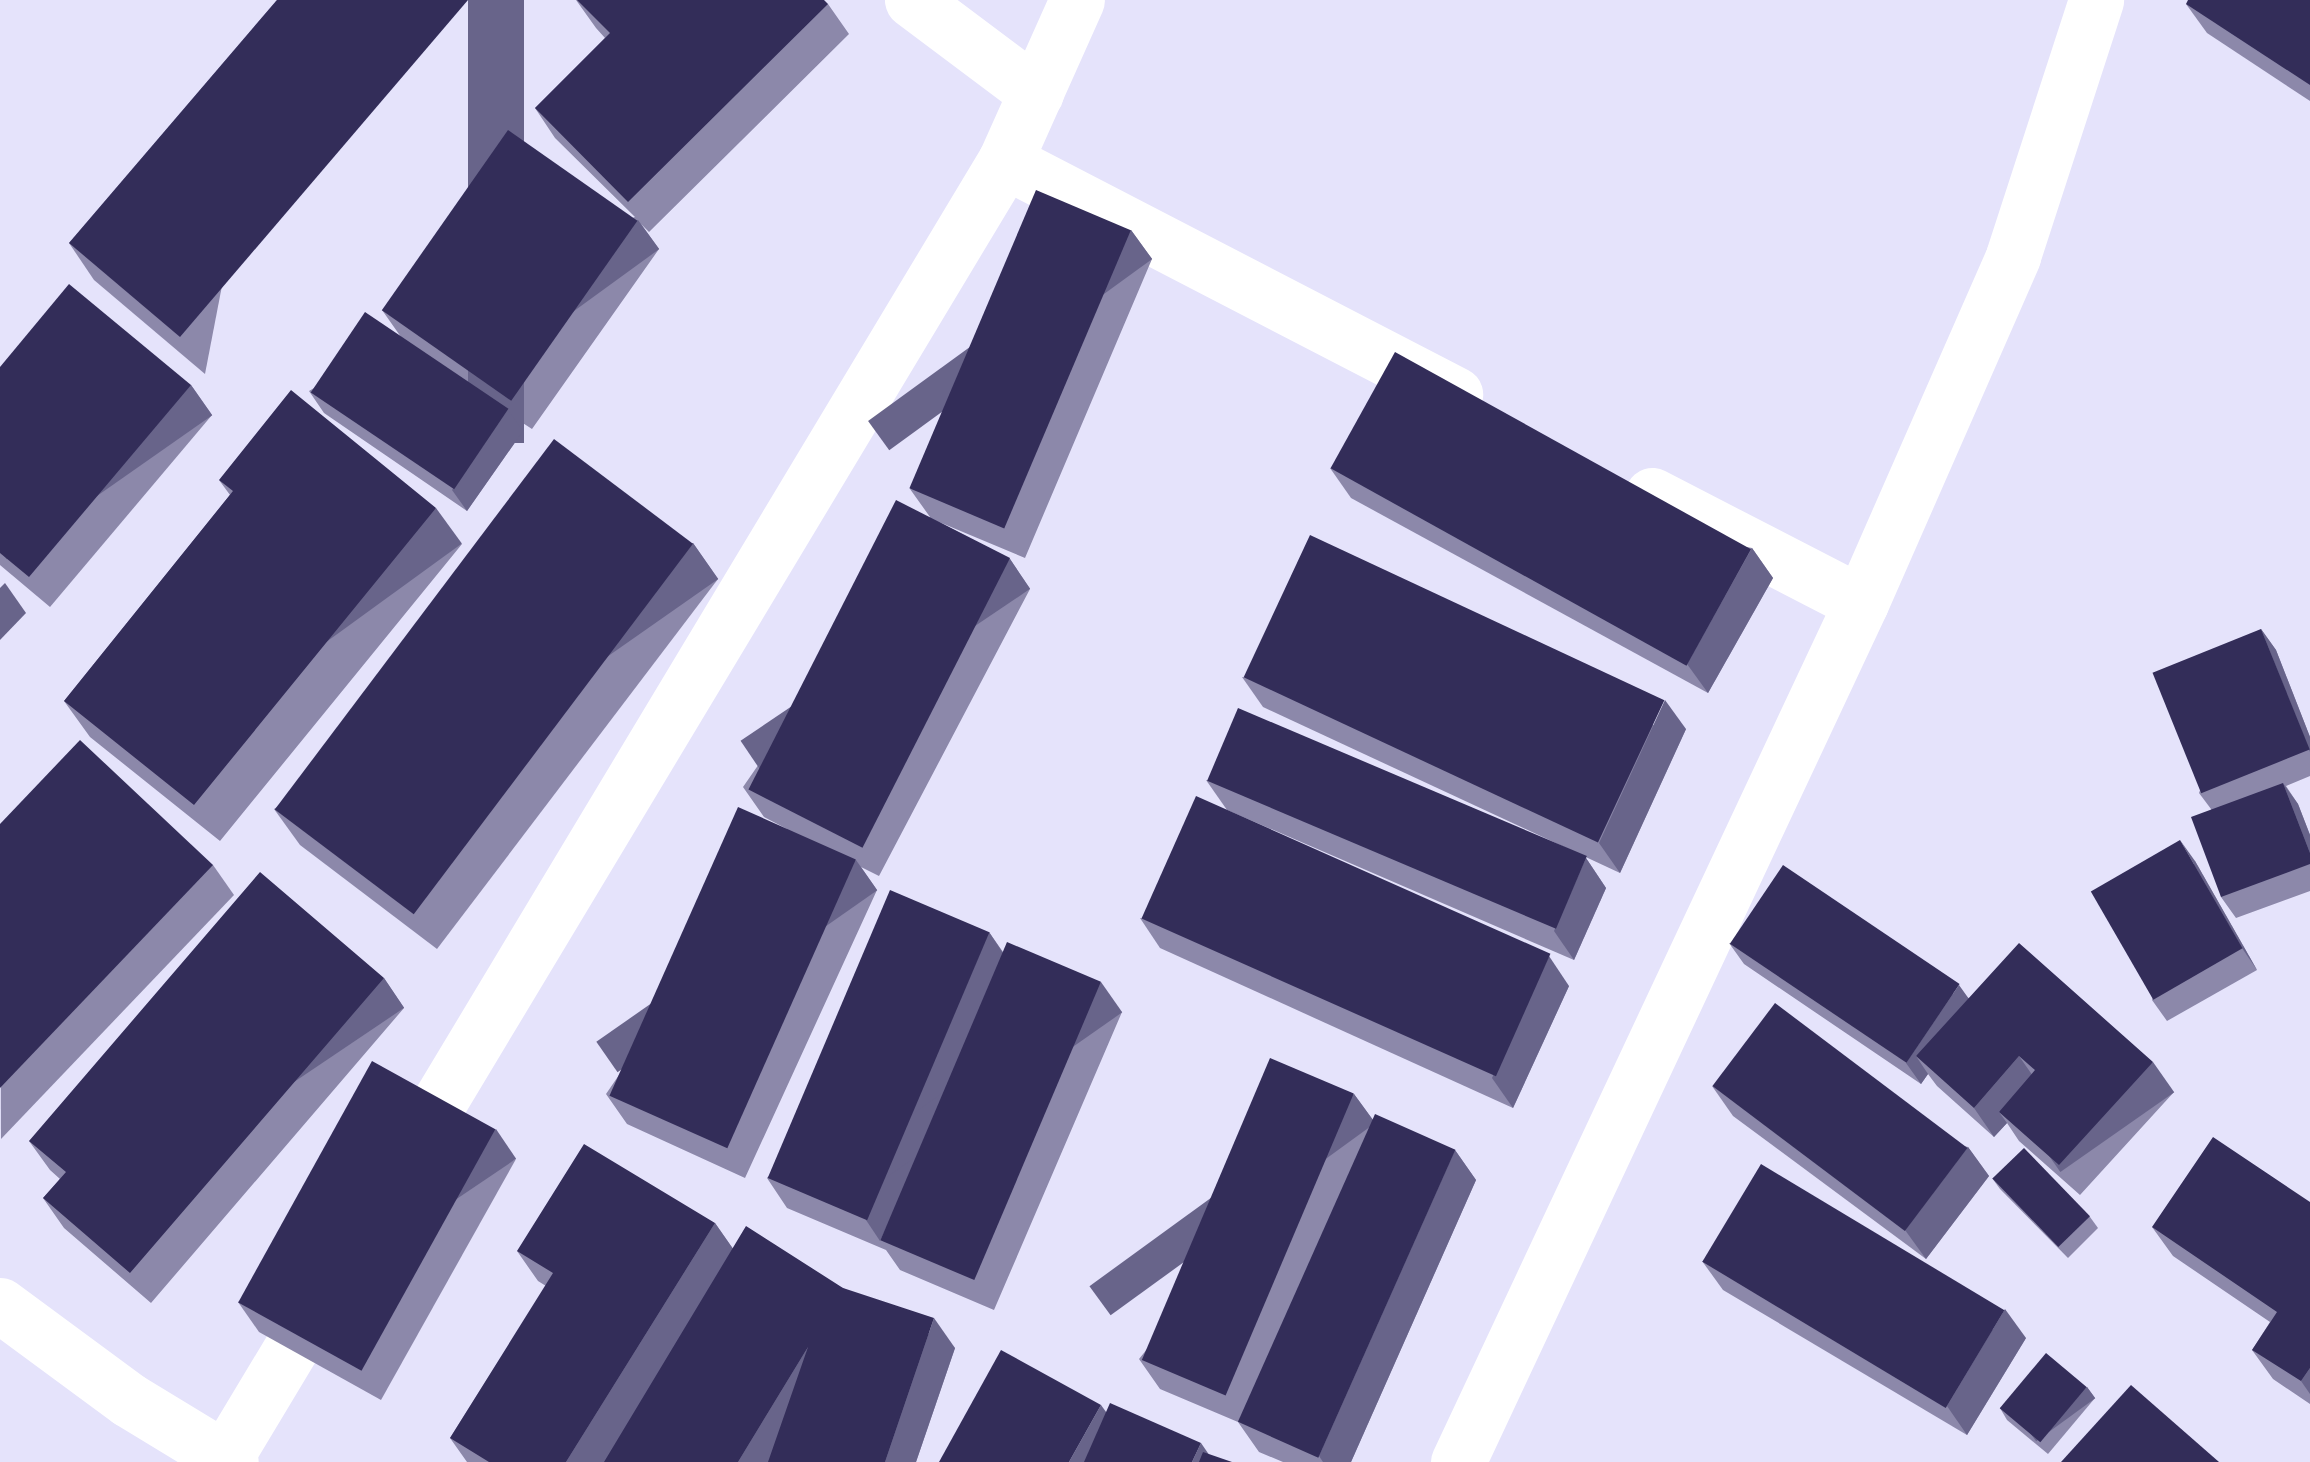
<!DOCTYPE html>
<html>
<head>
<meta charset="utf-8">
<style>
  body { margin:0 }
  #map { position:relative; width:2310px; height:1462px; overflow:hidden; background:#e5e3fb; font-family:"DejaVu Sans",sans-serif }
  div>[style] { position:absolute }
  .minor>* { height:55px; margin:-27.5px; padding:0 27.5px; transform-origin:27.5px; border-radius:27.5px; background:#fff }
  .wall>* { inset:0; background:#8c88aa }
  .shaded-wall>* { inset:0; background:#68648a; transform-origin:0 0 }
  .building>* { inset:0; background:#332d59; transform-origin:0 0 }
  span { translate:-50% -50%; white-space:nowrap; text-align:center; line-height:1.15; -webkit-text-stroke:10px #f3f2fc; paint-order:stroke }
</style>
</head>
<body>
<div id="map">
  <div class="minor">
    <i style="left:912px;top:0;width:155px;rotate:36.9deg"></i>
    <i style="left:1005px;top:161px;width:507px;rotate:27.37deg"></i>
    <i style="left:1652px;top:495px;width:235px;rotate:27.3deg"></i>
    <i style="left:402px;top:1164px;width:1170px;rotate:-58.99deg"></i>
    <i style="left:1005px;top:161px;width:176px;rotate:-65.9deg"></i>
    <i style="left:0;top:1305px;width:160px;rotate:36.4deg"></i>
    <i style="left:129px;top:1400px;width:119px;rotate:31.3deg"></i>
    <i style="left:225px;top:1458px;width:202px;rotate:-59deg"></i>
    <i style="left:1458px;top:1462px;width:949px;rotate:-64.87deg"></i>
    <i style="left:1861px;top:603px;width:379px;rotate:-66.3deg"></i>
    <i style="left:2013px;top:256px;width:269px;rotate:-72deg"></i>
  </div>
  <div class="wall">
    <i style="clip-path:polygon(277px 0,205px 374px,94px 280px,69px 243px)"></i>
    <i style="clip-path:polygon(576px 0,828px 4px,849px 34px,649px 232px,641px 224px,659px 249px,532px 429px,512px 416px,523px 431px,467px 511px,324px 413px,309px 391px,401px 337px,382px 310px,635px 217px,555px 138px,535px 108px,605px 38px,596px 28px)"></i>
    <i style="clip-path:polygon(2310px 0,2310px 101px,2207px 33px,2186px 4px)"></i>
    <i style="clip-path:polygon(1131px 230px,1152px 259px,1025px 558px,939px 522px,1010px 559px,1030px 589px,879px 876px,861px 867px,877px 890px,745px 1178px,627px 1124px,606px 1094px,787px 829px,764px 817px,743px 787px,930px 517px,910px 489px)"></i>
    <i style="clip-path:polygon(0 367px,191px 385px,212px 415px,50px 607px,0 565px)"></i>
    <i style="clip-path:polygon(1330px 468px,1752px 548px,1773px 578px,1708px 693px,1351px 498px)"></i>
    <i style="clip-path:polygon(219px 480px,462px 544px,220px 841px,90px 737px,64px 701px,230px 495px)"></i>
    <i style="clip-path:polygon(693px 543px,718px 579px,437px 949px,300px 845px,274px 809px)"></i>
    <i style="clip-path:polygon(2261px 629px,2276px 650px,2310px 737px,2310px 776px,2286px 786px,2298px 804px,2310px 835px,2310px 891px,2236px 918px,2221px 897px,2211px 809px,2199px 793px)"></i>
    <i style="clip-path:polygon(1242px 677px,1686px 729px,1620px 873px,1263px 707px)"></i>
    <i style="clip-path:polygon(1206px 780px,1586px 858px,1606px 888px,1574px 960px,1227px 810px)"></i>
    <i style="clip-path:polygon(0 824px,213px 865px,234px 895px,1px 1139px)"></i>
    <i style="clip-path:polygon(2195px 861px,2257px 970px,2167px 1021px,2152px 1000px)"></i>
    <i style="clip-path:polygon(1140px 918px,1569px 986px,1513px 1108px,1160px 948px)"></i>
    <i style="clip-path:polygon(989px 932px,1003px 952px,1122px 1012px,994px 1310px,900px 1270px,886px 1250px,787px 1208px,767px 1178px)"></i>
    <i style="clip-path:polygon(1729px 943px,1969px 998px,2174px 1092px,2080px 1195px,2019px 1141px,2007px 1123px,1994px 1137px,1937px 1086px,1928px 1074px,1921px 1084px,1744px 964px)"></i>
    <i style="clip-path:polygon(384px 978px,404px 1008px,151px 1303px,64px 1228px,43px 1198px,60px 1179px,50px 1170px,29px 1141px)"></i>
    <i style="clip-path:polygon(1712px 1086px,1968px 1147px,1989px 1176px,1926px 1259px,1733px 1116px)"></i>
    <i style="clip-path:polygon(1354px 1094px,1373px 1120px,1455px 1150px,1476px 1180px,1351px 1462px,1283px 1462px,1259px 1452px,1238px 1422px,1160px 1389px,1139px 1359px)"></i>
    <i style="clip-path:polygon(516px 1159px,381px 1400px,259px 1332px,238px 1302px)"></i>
    <i style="clip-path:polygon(1992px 1178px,2090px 1217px,2098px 1228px,2068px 1258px,2000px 1189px)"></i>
    <i style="clip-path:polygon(2310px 1202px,2310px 1404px,2273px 1379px,2252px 1350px,2270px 1322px,2173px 1256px,2152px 1227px)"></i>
    <i style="clip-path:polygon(715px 1223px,733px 1249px,843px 1288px,955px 1348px,916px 1462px,467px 1462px,450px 1438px,546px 1286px,538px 1281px,517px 1251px)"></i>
    <i style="clip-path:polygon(1702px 1261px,2026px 1338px,1967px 1435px,1723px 1290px)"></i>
    <i style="clip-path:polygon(2087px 1387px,2095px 1398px,2048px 1454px,2007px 1420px,2000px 1408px)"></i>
  </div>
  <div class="shaded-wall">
    <i style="left:468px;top:0;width:56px;height:443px"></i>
    <i style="left:638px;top:220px;width:36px;height:220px;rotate:54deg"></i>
    <i style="left:1131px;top:230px;width:36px;height:325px;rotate:54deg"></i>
    <i style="left:191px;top:385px;width:37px;height:251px;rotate:55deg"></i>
    <i style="clip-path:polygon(508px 410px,523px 431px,467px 511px,452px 490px)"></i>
    <i style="left:436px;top:508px;width:44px;height:383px;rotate:54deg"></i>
    <i style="left:693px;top:543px;width:44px;height:464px;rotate:55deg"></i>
    <i style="clip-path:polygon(1752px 548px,1773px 578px,1708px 693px,1687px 664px)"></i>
    <i style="left:1010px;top:559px;width:36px;height:325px;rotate:56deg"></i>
    <i style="clip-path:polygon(5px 583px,26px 613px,0 640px,0 588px)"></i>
    <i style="clip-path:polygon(2261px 629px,2276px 650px,2310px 737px,2310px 752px)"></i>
    <i style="clip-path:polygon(1665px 700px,1686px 729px,1620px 873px,1599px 843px)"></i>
    <i style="clip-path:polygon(2283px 783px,2298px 804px,2310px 835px,2310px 853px)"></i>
    <i style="clip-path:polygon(2180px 840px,2195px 861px,2257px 970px,2242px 948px)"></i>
    <i style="clip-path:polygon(1586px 858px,1606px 888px,1574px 960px,1554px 931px)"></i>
    <i style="left:856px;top:860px;width:37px;height:317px;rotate:55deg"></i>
    <i style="clip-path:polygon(989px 932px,1009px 962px,880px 1241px,866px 1220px)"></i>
    <i style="clip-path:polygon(1549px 956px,1569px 986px,1513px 1108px,1492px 1078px)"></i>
    <i style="left:384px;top:978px;width:36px;height:389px;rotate:56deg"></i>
    <i style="left:1101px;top:982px;width:37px;height:324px;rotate:55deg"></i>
    <i style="clip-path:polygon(1959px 985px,1974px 1006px,1916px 1056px,1928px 1074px,1921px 1084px,1906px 1063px)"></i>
    <i style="clip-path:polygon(2019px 1056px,2040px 1086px,1999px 1112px,2007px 1123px,1994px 1137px,1974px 1108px)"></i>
    <i style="left:2153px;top:1062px;width:37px;height:139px;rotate:55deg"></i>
    <i style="left:1354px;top:1094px;width:36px;height:327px;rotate:54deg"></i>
    <i style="left:496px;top:1129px;width:36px;height:277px;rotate:56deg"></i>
    <i style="clip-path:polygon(1968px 1147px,1989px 1176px,1926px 1259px,1905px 1230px)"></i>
    <i style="clip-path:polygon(1455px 1150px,1476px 1180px,1351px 1462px,1323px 1462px,1319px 1456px)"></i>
    <i style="clip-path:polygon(715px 1223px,736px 1253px,605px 1462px,566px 1462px)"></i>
    <i style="clip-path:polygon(2005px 1309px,2026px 1338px,1967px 1435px,1947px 1406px)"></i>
    <i style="clip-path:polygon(934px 1318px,955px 1348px,916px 1462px,885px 1462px)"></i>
    <i style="clip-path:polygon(808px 1347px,777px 1462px,738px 1462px)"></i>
    <i style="clip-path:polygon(2310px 1368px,2310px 1394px,2301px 1381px)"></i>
    <i style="left:2087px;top:1387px;width:14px;height:73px;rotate:54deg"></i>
    <i style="clip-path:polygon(1101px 1405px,1122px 1434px,1106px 1462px,1069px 1462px)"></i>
    <i style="clip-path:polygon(1201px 1443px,1214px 1462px,1192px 1462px)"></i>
  </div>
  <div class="building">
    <i style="clip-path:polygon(277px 0,468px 0,180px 337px,69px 243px)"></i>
    <i style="clip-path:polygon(577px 0,824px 0,828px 4px,628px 202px,535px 108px,610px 33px)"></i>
    <i style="clip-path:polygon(2188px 0,2310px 0,2310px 85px,2186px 4px)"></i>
    <i style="left:508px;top:130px;width:158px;height:220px;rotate:35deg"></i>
    <i style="left:1036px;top:190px;width:103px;height:324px;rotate:23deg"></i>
    <i style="clip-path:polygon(69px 284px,191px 385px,29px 577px,0 553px,0 367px)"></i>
    <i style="left:365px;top:312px;width:173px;height:97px;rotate:34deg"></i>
    <i style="left:1395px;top:352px;width:407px;height:133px;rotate:29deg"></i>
    <i style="clip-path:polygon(291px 390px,436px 508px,194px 805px,64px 701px,233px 491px,219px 480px)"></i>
    <i style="left:554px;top:439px;width:174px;height:464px;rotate:37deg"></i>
    <i style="left:896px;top:500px;width:128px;height:325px;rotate:27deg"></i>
    <i style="left:1310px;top:535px;width:391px;height:157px;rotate:25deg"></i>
    <i style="left:2261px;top:629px;width:130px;height:117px;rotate:68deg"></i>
    <i style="left:1238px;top:708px;width:379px;height:79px;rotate:23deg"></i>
    <i style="clip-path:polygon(80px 740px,213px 865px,0 1088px,0 824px)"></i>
    <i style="clip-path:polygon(2283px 783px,2310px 853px,2310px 864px,2221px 897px,2191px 817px)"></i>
    <i style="left:1196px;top:796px;width:388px;height:134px;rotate:24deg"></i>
    <i style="left:738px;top:807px;width:129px;height:316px;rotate:24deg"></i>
    <i style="left:2180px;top:840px;width:125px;height:103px;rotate:60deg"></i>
    <i style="left:1783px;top:865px;width:213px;height:95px;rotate:34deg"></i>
    <i style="clip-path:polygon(260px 872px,384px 978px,130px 1273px,43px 1198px,66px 1172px,29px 1141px)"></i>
    <i style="left:890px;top:890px;width:108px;height:313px;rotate:23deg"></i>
    <i style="left:1007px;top:942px;width:102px;height:324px;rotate:23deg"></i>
    <i style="clip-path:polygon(2019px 943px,2153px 1062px,2059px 1165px,1999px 1112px,2035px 1070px,2019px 1056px,1974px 1108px,1916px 1056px)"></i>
    <i style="left:1775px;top:1003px;width:241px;height:104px;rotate:37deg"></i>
    <i style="left:1270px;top:1058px;width:91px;height:328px;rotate:23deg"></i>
    <i style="left:372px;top:1061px;width:141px;height:276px;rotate:29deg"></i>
    <i style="left:1375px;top:1114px;width:88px;height:337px;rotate:24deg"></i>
    <i style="clip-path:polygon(2213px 1137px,2310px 1202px,2310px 1368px,2301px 1381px,2252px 1350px,2277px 1312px,2152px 1227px)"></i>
    <i style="clip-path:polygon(584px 1144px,715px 1223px,566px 1462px,489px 1462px,450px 1438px,553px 1273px,517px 1251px)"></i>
    <i style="left:2024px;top:1148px;width:95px;height:44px;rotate:46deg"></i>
    <i style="left:1761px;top:1164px;width:284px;height:114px;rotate:31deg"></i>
    <i style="clip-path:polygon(746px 1226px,843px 1288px,934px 1318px,885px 1462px,768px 1462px,808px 1347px,738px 1462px,604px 1462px)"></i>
    <i style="clip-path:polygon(1001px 1350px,1101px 1405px,1069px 1462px,939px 1462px)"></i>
    <i style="left:2046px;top:1353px;width:53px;height:72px;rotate:40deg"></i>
    <i style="clip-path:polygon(2131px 1385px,2219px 1462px,2061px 1462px)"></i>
    <i style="clip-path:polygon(1110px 1403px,1201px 1443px,1192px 1462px,1084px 1462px)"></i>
    <i style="clip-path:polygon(1203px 1452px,1232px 1462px,1199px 1462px)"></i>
  </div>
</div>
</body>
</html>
